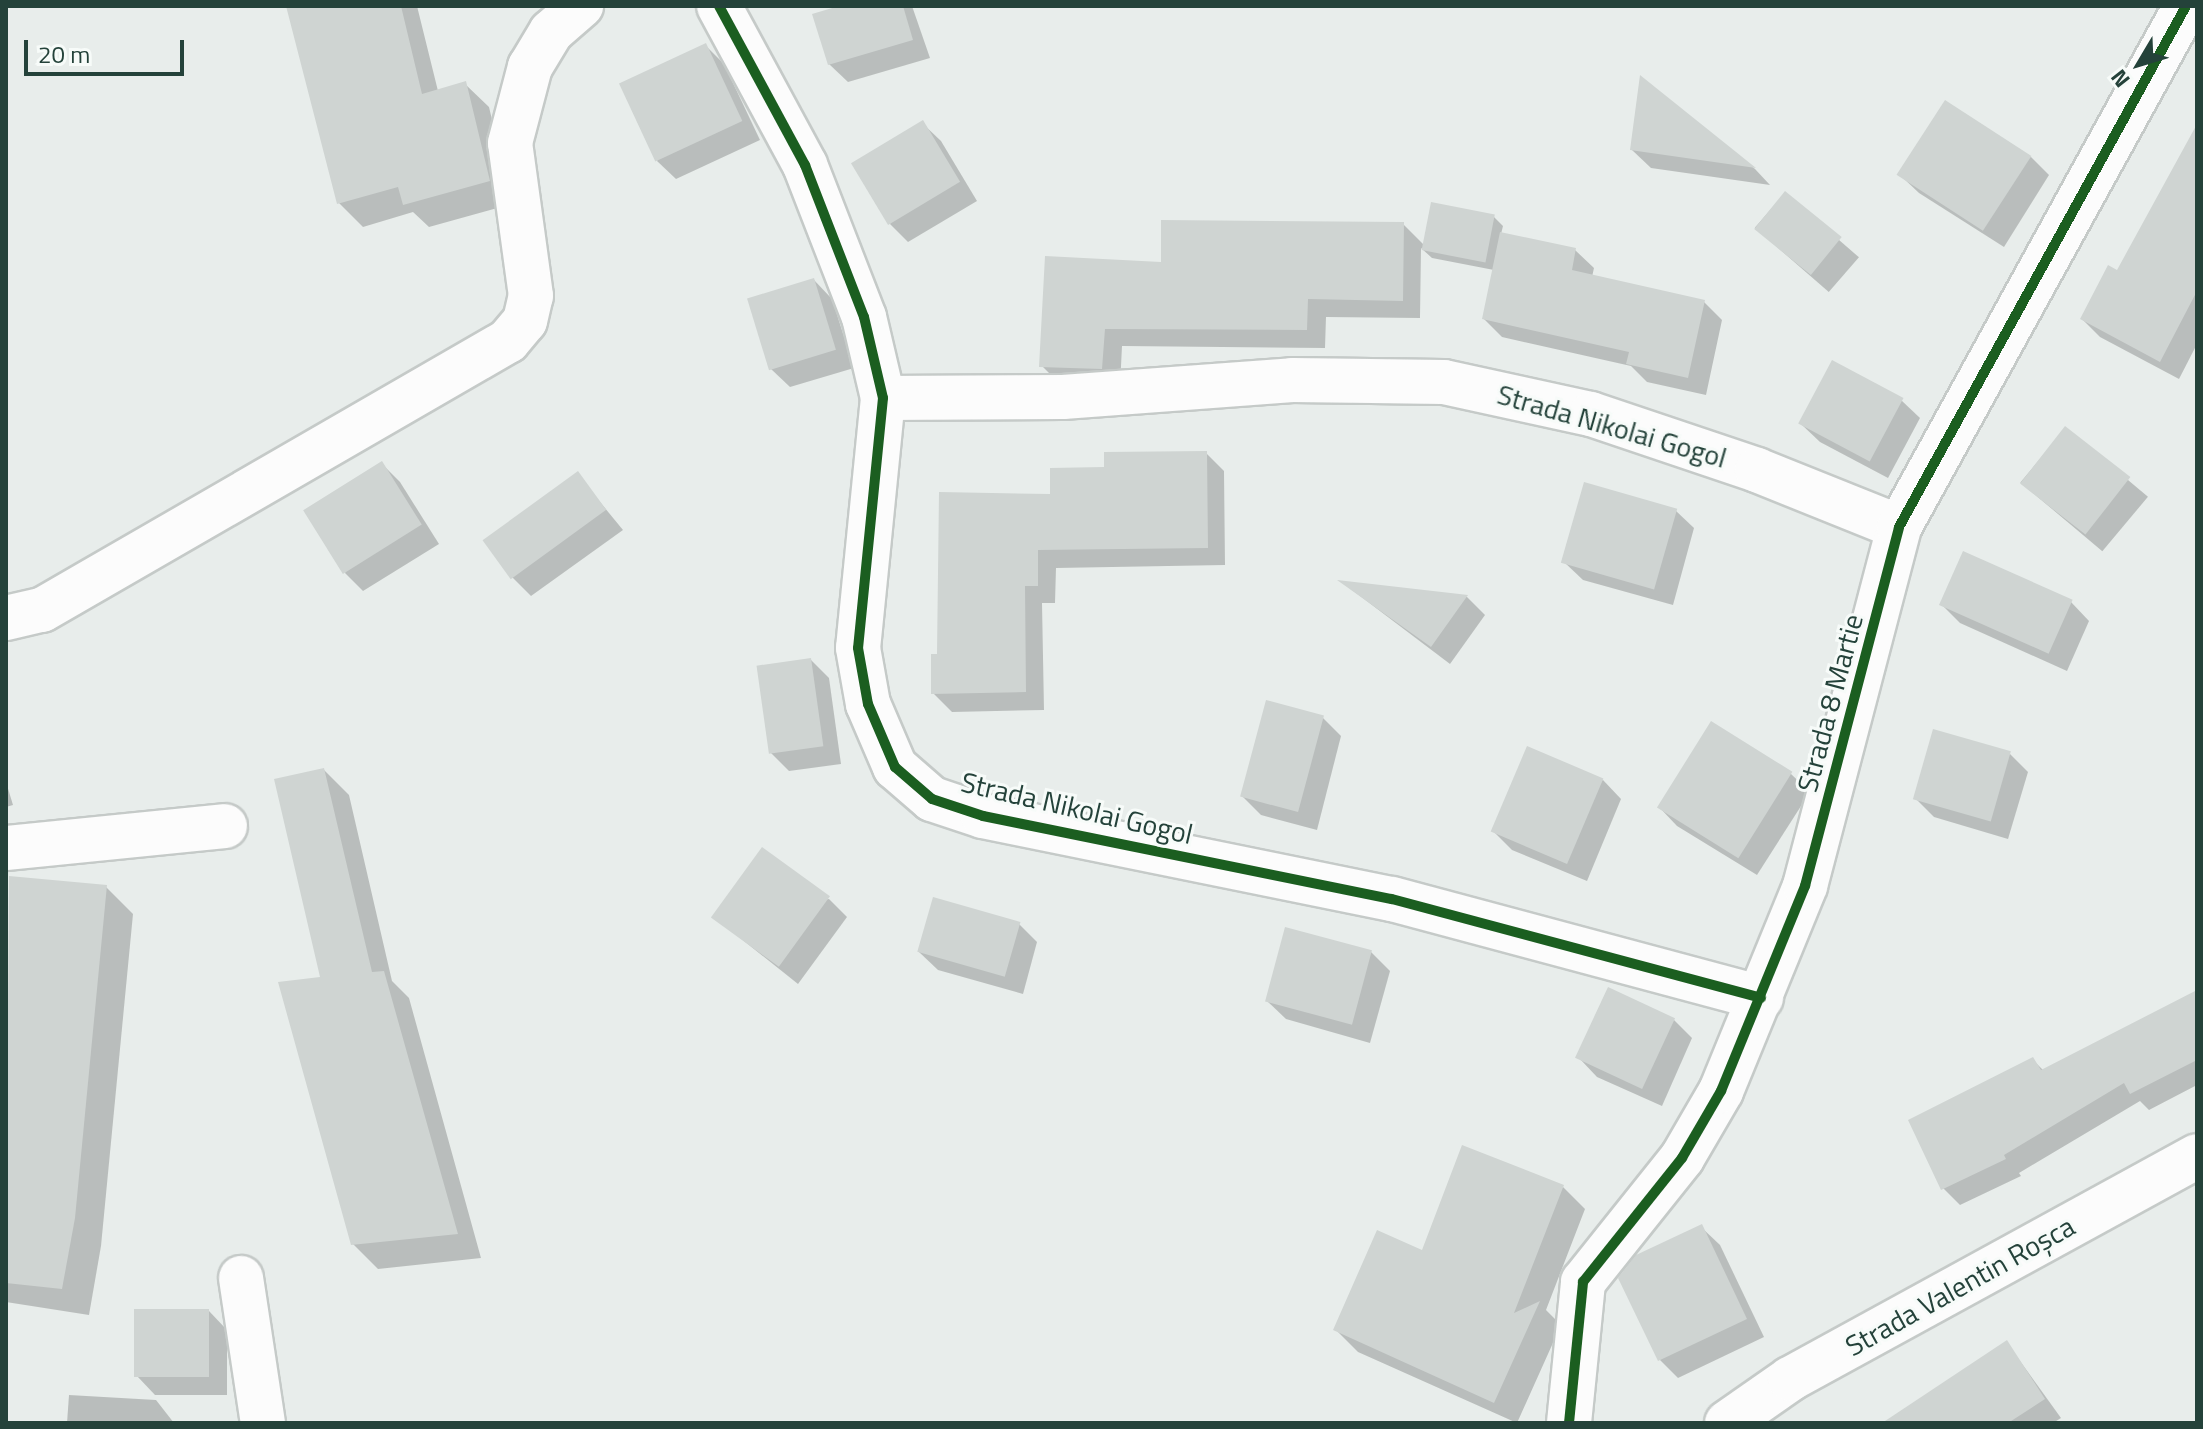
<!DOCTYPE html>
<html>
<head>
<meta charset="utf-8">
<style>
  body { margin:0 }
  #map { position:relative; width:2203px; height:1429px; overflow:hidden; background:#e8edeb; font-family:"Titillium Web",sans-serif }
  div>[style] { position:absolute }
  .shadow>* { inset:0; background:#0003; transform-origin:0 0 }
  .building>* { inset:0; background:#cfd4d2; transform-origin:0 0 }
  .roads { filter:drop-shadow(2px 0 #c5cac8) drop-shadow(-2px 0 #c5cac8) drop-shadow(0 2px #c5cac8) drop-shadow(0 -2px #c5cac8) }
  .minor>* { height:44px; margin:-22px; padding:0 22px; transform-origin:22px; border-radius:22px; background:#fcfcfc }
  .cycleway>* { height:10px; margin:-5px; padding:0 5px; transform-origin:5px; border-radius:5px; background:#1b5e20 }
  span { translate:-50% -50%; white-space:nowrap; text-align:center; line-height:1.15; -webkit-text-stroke:6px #f7fbf9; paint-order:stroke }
  .street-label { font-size:28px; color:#24423a }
  .frame { position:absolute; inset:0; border:8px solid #24423a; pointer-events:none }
  .north { position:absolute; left:2099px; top:24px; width:80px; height:80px; -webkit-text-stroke:6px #f7fbf9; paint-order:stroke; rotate:232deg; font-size:22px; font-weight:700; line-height:32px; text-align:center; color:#24423a }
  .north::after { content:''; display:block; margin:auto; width:28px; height:36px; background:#24423a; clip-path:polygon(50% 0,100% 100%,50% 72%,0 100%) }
  .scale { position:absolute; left:24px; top:40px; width:160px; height:36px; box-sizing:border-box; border:4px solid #24423a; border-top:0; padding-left:10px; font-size:24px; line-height:28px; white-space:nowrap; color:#24423a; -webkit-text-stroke:6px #f7fbf9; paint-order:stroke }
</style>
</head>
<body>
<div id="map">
  <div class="shadow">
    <i style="clip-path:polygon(288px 6px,417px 6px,438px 91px,465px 84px,489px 107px,512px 204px,429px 227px,413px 212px,363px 227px,339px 203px)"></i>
    <i style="clip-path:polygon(846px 6px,912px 6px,930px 58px,848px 82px,829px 64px)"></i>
    <i style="clip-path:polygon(706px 46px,724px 64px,760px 140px,676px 179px,657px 161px)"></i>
    <i style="clip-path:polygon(1642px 79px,1755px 169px,1770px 185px,1651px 168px,1632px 150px)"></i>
    <i style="clip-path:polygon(922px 123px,941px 141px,977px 201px,908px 242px,890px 224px)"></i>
    <i style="clip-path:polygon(2031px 157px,2049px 175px,2004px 247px,1919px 193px,1900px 175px)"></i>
    <i style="clip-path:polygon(2197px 182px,2197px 344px,2179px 379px,2100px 337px,2082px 319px)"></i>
    <i style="left:1785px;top:193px;width:98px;height:46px;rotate:41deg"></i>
    <i style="clip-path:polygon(1494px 217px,1503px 226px,1501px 234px,1575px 250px,1594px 268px,1592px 277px,1704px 302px,1722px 320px,1706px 395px,1647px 382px,1631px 366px,1502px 337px,1484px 319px,1494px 270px,1432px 258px,1421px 248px,1420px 318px,1326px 317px,1325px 348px,1122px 346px,1120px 387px,1060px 384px,1042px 366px,1162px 264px,1403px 224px,1424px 245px)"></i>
    <i style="clip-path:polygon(814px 280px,832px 299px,854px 368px,790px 387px,771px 369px)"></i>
    <i style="clip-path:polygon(1901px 400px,1920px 418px,1888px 478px,1820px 442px,1801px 424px)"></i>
    <i style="left:2066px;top:428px;width:107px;height:71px;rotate:40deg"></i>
    <i style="clip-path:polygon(1206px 453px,1224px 471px,1225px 565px,1056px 568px,1055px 603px,1042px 603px,1044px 710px,952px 712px,933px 693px,939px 656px,1052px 496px)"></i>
    <i style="clip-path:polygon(382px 464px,400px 482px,439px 544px,363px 591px,345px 573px)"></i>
    <i style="clip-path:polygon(577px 474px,623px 530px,531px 596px,512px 577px)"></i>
    <i style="clip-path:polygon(1675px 510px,1694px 528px,1673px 605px,1583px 580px,1564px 562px)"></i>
    <i style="clip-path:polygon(1343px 583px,1467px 597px,1485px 615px,1450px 664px)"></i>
    <i style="clip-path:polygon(2071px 602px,2089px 621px,2067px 671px,1960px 623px,1941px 604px)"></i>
    <i style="clip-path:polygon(811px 660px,829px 678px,841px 764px,789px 771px,770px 752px)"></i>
    <i style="clip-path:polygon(1323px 718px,1341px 736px,1317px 830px,1261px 815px,1242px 796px)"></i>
    <i style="clip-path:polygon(1711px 724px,1791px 774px,1810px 792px,1757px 875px,1677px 826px,1659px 807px)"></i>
    <i style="clip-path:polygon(2010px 754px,2028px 772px,2008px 839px,1934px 817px,1915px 798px)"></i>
    <i style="clip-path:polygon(324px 770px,349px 795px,392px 981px,409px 998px,481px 1258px,378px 1269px,353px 1244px,323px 979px)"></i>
    <i style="clip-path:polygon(1603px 780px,1621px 799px,1587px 881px,1512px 850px,1494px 832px)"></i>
    <i style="clip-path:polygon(6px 782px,13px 805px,6px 807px)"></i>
    <i style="clip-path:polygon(10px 878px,106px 887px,133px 914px,101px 1246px,89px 1315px,6px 1302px)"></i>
    <i style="clip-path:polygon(829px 899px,847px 917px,798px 984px,714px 917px)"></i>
    <i style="clip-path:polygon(1019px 924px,1037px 942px,1023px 994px,938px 970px,919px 952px)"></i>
    <i style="clip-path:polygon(1371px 952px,1390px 971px,1370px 1043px,1286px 1019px,1267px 1001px)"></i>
    <i style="clip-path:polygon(2197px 993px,2197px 1085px,2149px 1110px,2140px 1101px,2019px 1173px,2021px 1176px,1960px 1205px,1943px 1188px,2033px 1060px,2044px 1071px)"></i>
    <i style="clip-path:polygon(1674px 1020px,1692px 1038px,1662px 1106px,1597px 1077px,1579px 1058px)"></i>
    <i style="clip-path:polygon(1563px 1187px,1585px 1209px,1546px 1310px,1561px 1325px,1517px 1423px,1358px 1352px,1335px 1329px,1423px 1253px)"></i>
    <i style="clip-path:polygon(1701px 1227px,1720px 1245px,1764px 1337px,1678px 1378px,1660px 1360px)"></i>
    <i style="clip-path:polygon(209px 1311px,227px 1330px,227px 1395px,155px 1395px,137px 1376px)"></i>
    <i style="clip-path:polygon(2007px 1343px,2061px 1418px,2053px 1423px,1928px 1423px)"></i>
    <i style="clip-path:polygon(69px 1395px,156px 1400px,174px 1423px,67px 1423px)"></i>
  </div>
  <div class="building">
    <i style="clip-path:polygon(286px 6px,401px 6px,422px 94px,466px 81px,490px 181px,403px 205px,398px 187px,337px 204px)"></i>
    <i style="clip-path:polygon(839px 6px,903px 6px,913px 40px,828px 65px,812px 14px)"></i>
    <i style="left:706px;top:43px;width:86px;height:96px;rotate:65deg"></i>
    <i style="clip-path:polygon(1640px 75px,1756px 168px,1630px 150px)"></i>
    <i style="left:1945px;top:100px;width:103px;height:89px;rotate:33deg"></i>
    <i style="left:923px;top:120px;width:72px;height:84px;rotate:59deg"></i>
    <i style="clip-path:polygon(2197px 124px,2197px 291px,2160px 362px,2080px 319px,2108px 265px,2117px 270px)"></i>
    <i style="left:1785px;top:191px;width:73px;height:49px;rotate:39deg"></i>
    <i style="left:1431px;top:202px;width:65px;height:49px;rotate:11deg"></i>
    <i style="clip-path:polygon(1161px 220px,1404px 222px,1403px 301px,1308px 299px,1307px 330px,1105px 329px,1102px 369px,1039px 367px,1045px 256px,1161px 262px)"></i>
    <i style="clip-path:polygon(1500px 232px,1576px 248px,1572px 270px,1705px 300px,1688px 378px,1626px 364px,1629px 352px,1482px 319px)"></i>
    <i style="left:814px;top:278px;width:75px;height:70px;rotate:73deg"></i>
    <i style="left:1832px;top:360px;width:81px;height:72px;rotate:28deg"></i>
    <i style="left:2065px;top:426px;width:83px;height:73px;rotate:38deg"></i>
    <i style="clip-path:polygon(1207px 451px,1208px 548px,1038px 550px,1038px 586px,1025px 586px,1026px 692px,931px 694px,931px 654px,937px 654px,939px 492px,1050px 494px,1050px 468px,1104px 467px,1104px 452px)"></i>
    <i style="left:382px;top:461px;width:75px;height:93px;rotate:58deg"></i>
    <i style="left:578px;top:471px;width:48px;height:118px;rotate:54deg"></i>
    <i style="left:1584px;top:482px;width:97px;height:84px;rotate:16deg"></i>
    <i style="left:1963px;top:551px;width:120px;height:59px;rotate:24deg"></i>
    <i style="clip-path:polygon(1337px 580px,1468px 595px,1431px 647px)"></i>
    <i style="left:811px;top:658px;width:89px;height:55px;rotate:82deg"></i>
    <i style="left:1266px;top:700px;width:60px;height:100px;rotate:15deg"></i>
    <i style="left:1711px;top:721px;width:96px;height:102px;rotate:32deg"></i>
    <i style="left:1933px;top:729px;width:81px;height:73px;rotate:16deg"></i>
    <i style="left:1527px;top:746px;width:83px;height:93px;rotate:23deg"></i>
    <i style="clip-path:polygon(324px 768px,372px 972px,384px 971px,458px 1234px,351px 1245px,278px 982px,320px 977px,274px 779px)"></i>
    <i style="left:762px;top:847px;width:84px;height:87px;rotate:36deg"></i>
    <i style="clip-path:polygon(9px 876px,107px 885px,75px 1218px,62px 1289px,6px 1283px)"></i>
    <i style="left:933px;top:897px;width:91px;height:57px;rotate:16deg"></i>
    <i style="left:1285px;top:927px;width:90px;height:77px;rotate:15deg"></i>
    <i style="left:1608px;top:987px;width:74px;height:78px;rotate:25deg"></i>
    <i style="clip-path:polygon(2197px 990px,2197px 1060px,2130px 1094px,2124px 1083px,2004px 1155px,2006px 1159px,1941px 1190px,1908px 1120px,2033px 1057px,2041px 1070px)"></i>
    <i style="clip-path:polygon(1462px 1145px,1564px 1185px,1514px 1313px,1540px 1301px,1494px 1403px,1333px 1330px,1377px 1230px,1422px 1250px)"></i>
    <i style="clip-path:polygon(1702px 1224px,1747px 1319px,1658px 1361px,1618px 1278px,1636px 1255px)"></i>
    <i style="left:134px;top:1309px;width:75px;height:68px"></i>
    <i style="clip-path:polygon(2007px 1340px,2045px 1399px,2008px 1423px,1882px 1423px)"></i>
  </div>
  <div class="roads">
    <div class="minor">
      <i style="left:719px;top:6px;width:181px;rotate:61.6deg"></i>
      <i style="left:805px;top:165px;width:163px;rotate:68.8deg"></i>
      <i style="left:864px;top:317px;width:83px;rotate:76.8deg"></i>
      <i style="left:883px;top:398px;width:251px;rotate:95.7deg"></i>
      <i style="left:858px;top:648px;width:57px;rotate:79.9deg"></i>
      <i style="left:868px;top:704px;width:69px;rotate:66.8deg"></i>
      <i style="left:895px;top:767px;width:49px;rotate:40.9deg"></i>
      <i style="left:932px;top:799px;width:54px;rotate:18.4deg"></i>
      <i style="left:983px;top:816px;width:417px;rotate:11.5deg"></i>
      <i style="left:1392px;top:899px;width:382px;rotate:15deg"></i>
      <i style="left:883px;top:398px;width:180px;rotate:-0.3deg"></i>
      <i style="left:1063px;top:397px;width:230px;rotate:-4.2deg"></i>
      <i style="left:1292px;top:380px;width:152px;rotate:0.8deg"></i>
      <i style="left:1444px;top:382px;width:150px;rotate:12.3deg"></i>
      <i style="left:1591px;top:414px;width:175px;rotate:18.6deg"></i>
      <i style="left:1757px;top:470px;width:153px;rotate:21.9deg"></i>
      <i style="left:6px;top:618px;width:37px;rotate:-13deg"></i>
      <i style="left:42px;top:610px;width:538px;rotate:-30deg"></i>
      <i style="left:508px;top:341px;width:26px;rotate:-50deg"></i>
      <i style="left:525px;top:321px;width:26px;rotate:-77deg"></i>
      <i style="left:531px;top:296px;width:154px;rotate:-97.8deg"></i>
      <i style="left:510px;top:143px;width:79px;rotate:-75.3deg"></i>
      <i style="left:530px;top:67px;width:41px;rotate:-59deg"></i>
      <i style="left:551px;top:32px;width:40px;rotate:-41deg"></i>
      <i style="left:6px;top:848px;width:220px;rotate:-5.7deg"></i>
      <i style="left:241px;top:1278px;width:147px;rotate:81.4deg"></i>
      <i style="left:1569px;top:1423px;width:142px;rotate:-84.3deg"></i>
      <i style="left:1583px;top:1282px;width:159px;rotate:-51.4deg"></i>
      <i style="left:1682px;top:1158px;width:78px;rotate:-59.8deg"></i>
      <i style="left:1721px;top:1091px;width:222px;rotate:-67.7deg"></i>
      <i style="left:1805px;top:886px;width:371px;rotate:-75.3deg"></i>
      <i style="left:1899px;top:527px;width:595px;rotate:-61.15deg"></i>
      <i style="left:1727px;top:1423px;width:77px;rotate:-34.9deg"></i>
      <i style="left:1790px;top:1379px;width:464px;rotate:-28.7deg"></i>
    </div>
  </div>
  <div class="cycleway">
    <i style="left:719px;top:6px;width:181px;rotate:61.6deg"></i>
    <i style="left:805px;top:165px;width:163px;rotate:68.8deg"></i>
    <i style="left:864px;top:317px;width:83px;rotate:76.8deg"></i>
    <i style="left:883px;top:398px;width:251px;rotate:95.7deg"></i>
    <i style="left:858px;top:648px;width:57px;rotate:79.9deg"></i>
    <i style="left:868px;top:704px;width:69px;rotate:66.8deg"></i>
    <i style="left:895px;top:767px;width:49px;rotate:40.9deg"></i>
    <i style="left:932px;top:799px;width:54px;rotate:18.4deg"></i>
    <i style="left:983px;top:816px;width:417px;rotate:11.5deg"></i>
    <i style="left:1392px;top:899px;width:382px;rotate:15deg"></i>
    <i style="left:1569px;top:1423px;width:142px;rotate:-84.3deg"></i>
    <i style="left:1583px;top:1282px;width:159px;rotate:-51.4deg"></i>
    <i style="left:1682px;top:1158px;width:78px;rotate:-59.8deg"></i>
    <i style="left:1721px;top:1091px;width:222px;rotate:-67.7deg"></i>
    <i style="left:1805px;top:886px;width:371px;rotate:-75.3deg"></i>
    <i style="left:1899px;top:527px;width:595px;rotate:-61.15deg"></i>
  </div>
  <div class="street-label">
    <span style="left:1612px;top:426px;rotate:16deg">Strada Nikolai Gogol</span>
    <span style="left:1830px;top:703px;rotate:-75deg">Strada 8 Martie</span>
    <span style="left:1077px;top:808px;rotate:13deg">Strada Nikolai Gogol</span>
    <span style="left:1960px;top:1286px;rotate:-29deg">Strada Valentin Roșca</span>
  </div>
  <div class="frame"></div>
  <div class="north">N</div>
  <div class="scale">20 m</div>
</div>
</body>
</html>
